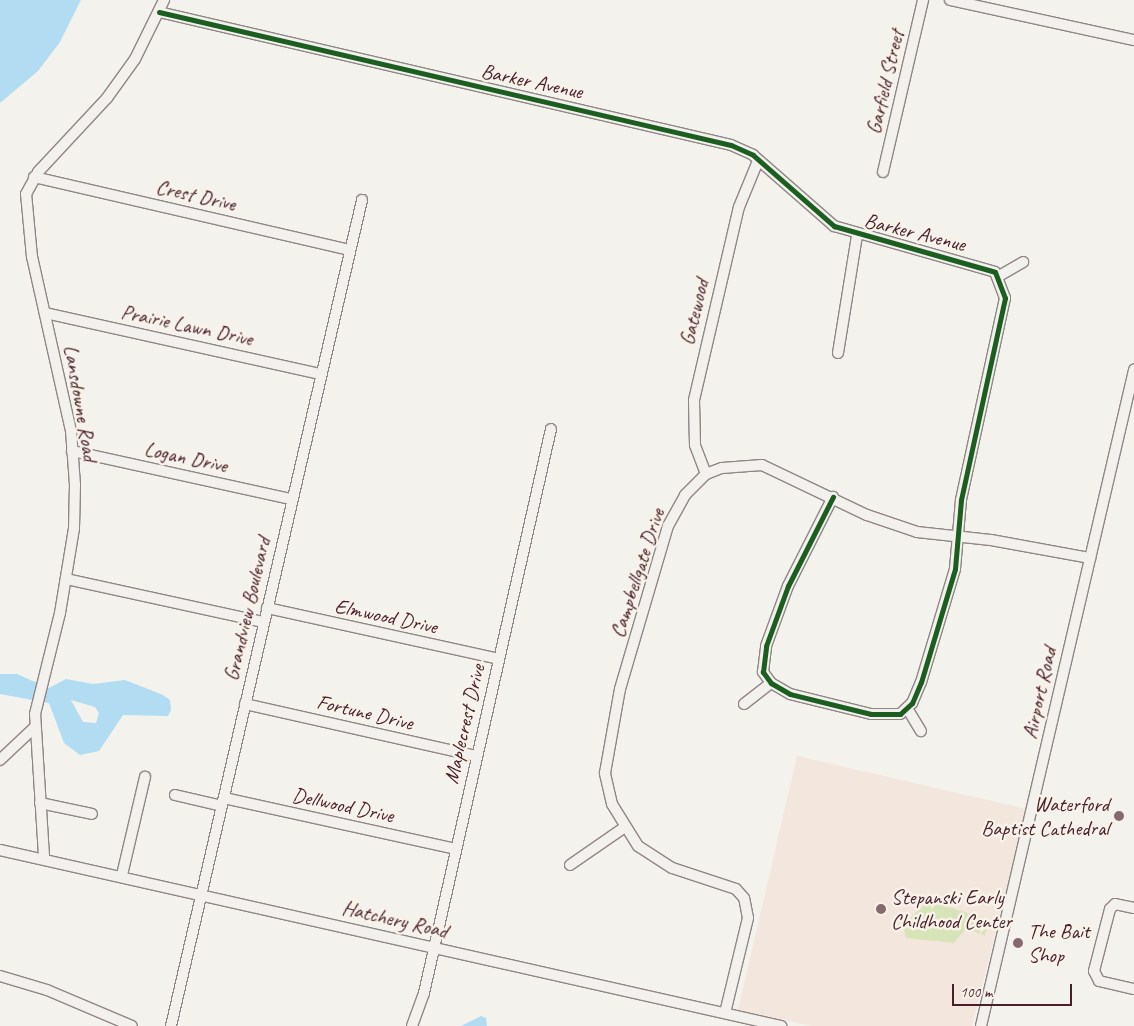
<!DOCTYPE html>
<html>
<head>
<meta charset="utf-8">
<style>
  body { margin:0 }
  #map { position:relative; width:1134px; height:1026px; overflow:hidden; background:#f4f2ec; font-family:Caveat,sans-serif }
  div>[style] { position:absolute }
  .built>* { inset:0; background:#f3e6dc }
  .green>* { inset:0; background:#d7e4b8 }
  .water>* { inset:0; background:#b1dcf2 }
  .roads { filter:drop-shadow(1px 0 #8f8685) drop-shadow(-1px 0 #8f8685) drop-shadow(0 1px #8f8685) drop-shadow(0 -1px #8f8685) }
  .minor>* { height:10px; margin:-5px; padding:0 5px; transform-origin:5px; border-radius:5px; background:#f2f1ed }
  .cycleway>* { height:5px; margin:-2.5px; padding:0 2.5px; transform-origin:2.5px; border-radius:2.5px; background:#1b5e20 }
  .dots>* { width:14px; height:14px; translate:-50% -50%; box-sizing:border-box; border:2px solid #f7f3e8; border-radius:50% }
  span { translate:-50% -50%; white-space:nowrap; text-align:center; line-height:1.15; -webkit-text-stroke:5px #f7f3e8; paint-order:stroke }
  .street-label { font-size:21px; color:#4a1f2b }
  .poi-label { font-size:21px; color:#4a1f2b }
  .right { translate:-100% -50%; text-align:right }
  .left { translate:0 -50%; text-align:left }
  .scale { position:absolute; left:952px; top:984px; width:120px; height:22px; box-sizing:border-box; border:2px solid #4a1f2b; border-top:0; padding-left:6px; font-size:15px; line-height:18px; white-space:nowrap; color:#4a1f2b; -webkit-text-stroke:4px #f7f3e8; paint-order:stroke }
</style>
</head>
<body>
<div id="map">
  <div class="built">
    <i style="clip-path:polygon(797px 756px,1027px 809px,972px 1026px,812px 1026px,738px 1010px)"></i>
  </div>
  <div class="green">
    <i style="clip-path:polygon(928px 901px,988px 919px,985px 936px,966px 928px,954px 943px,906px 938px,903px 925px)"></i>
  </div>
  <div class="water">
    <i style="clip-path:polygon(0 0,81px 0,60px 42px,38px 71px,0 103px)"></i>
    <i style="clip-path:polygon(evenodd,0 674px,17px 674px,49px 688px,66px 679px,93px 684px,125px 680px,163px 695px,170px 700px,171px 710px,168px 716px,123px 715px,99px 751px,80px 755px,64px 743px,49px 703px,0 694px,0 674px,71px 700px,95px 707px,99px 713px,96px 723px,83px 722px,71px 700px)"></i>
    <i style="clip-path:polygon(481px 1016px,486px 1018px,487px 1026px,461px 1026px)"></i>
  </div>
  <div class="roads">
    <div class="minor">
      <i style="left:950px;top:0;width:188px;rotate:12.3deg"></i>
      <i style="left:159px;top:12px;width:587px;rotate:13.09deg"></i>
      <i style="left:731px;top:145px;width:24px;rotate:24deg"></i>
      <i style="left:753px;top:155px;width:108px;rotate:41.2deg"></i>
      <i style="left:834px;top:226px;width:167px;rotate:15.9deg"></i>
      <i style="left:995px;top:272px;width:28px;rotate:69deg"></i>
      <i style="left:1005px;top:298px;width:207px;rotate:102.3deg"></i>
      <i style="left:961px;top:500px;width:69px;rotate:95deg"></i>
      <i style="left:955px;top:569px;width:118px;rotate:106.7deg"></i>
      <i style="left:921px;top:682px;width:23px;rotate:113deg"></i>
      <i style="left:912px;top:703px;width:16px;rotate:137deg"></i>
      <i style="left:900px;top:714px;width:29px;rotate:180deg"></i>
      <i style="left:871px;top:714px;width:83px;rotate:-166.1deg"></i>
      <i style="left:790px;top:694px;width:22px;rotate:-150deg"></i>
      <i style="left:771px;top:683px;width:14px;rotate:-126deg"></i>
      <i style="left:763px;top:672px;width:26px;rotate:-83deg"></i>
      <i style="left:766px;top:646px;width:64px;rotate:-69.9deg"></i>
      <i style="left:788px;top:586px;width:100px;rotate:-63.2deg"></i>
      <i style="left:883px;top:172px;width:177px;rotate:-76.9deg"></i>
      <i style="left:34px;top:177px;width:324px;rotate:13deg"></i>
      <i style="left:999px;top:276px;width:28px;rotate:-30deg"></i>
      <i style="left:45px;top:313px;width:283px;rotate:12.5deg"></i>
      <i style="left:838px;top:353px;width:119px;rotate:-80.8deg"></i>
      <i style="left:72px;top:451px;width:224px;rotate:12.4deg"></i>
      <i style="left:706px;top:474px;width:31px;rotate:-111deg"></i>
      <i style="left:695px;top:445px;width:45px;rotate:-91.3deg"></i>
      <i style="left:694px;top:400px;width:198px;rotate:-76.9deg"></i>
      <i style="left:739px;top:207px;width:50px;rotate:-67.6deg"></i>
      <i style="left:66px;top:579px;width:202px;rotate:12.3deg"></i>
      <i style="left:267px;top:608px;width:237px;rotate:12.4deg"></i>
      <i style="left:245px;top:704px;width:237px;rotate:12.7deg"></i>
      <i style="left:744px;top:704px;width:34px;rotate:-38deg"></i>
      <i style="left:907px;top:708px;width:27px;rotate:59deg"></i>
      <i style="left:0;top:760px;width:48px;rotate:-43.3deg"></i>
      <i style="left:175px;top:795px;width:48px;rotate:13.2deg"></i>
      <i style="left:224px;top:798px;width:237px;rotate:12.4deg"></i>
      <i style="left:40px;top:803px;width:53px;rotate:11.9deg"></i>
      <i style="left:0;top:850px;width:801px;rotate:12.7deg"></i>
      <i style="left:44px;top:856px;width:142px;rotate:-93.6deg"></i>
      <i style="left:35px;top:714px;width:104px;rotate:-76.1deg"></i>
      <i style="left:60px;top:613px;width:86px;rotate:-80.6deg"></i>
      <i style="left:74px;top:528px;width:43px;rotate:-88.7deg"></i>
      <i style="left:75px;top:485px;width:54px;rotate:-94.2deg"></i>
      <i style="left:71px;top:431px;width:178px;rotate:-102.6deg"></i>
      <i style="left:32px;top:257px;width:63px;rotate:-95.4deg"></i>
      <i style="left:26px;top:194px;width:25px;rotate:-61deg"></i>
      <i style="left:38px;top:172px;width:101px;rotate:-47deg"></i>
      <i style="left:107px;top:98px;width:48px;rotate:-54.3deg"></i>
      <i style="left:135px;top:59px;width:66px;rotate:-63.8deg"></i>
      <i style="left:570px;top:865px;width:67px;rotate:-34.6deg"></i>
      <i style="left:122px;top:875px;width:101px;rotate:-76.8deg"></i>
      <i style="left:1134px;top:908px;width:19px;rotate:-168deg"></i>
      <i style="left:1115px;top:904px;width:7px;rotate:135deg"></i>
      <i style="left:1110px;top:909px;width:64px;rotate:104.5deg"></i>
      <i style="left:1094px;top:971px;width:11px;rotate:63deg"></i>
      <i style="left:1099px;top:981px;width:36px;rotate:13deg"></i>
      <i style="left:0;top:976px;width:49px;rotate:16.6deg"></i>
      <i style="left:47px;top:990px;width:92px;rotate:23deg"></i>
      <i style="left:725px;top:1013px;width:98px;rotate:-76.4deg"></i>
      <i style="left:748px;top:918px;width:20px;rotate:-101deg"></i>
      <i style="left:744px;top:898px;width:12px;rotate:-132deg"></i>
      <i style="left:736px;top:889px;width:67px;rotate:-161.8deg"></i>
      <i style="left:672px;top:868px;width:40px;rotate:-147.1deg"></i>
      <i style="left:638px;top:846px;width:49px;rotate:-121.8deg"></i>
      <i style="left:612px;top:804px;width:32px;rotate:-103deg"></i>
      <i style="left:605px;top:773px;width:85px;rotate:-79.9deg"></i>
      <i style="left:620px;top:689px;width:170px;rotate:-73.6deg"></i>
      <i style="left:668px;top:526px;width:35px;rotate:-61deg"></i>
      <i style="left:685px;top:495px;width:30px;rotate:-45deg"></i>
      <i style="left:706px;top:474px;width:17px;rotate:-21deg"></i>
      <i style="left:722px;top:468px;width:40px;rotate:-4.3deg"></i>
      <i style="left:762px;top:465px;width:116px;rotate:25.5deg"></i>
      <i style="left:867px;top:515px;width:53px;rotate:18.8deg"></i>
      <i style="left:917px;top:532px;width:74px;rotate:6.2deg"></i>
      <i style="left:991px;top:540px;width:101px;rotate:10.3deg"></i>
      <i style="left:171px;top:1026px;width:848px;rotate:-76.98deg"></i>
      <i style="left:412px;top:1026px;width:35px;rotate:-70deg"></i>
      <i style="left:424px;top:993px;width:578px;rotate:-77.31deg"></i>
      <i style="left:981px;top:1026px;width:674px;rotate:-76.87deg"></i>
    </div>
  </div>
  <div class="cycleway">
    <i style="left:159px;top:12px;width:587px;rotate:13.09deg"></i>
    <i style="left:731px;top:145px;width:24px;rotate:24deg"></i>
    <i style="left:753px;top:155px;width:108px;rotate:41.2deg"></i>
    <i style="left:834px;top:226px;width:167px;rotate:15.9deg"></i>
    <i style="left:995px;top:272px;width:28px;rotate:69deg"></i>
    <i style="left:1005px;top:298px;width:207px;rotate:102.3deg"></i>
    <i style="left:961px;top:500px;width:69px;rotate:95deg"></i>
    <i style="left:955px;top:569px;width:118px;rotate:106.7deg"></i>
    <i style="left:921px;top:682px;width:23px;rotate:113deg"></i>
    <i style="left:912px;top:703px;width:16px;rotate:137deg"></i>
    <i style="left:900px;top:714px;width:29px;rotate:180deg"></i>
    <i style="left:871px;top:714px;width:83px;rotate:-166.1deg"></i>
    <i style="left:790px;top:694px;width:22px;rotate:-150deg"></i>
    <i style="left:771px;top:683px;width:14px;rotate:-126deg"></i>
    <i style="left:763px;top:672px;width:26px;rotate:-83deg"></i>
    <i style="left:766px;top:646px;width:64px;rotate:-69.9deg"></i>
    <i style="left:788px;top:586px;width:100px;rotate:-63.2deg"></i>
  </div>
  <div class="dots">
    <i style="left:1119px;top:816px;background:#86696f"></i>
    <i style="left:881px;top:909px;background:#86696f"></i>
    <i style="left:1018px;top:943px;background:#86696f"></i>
  </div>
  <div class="street-label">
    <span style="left:532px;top:81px;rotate:12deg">Barker Avenue</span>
    <span style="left:885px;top:82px;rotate:-77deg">Garfield Street</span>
    <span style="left:196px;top:195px;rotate:13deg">Crest Drive</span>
    <span style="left:915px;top:232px;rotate:14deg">Barker Avenue</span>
    <span style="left:694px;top:312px;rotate:-77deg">Gatewood</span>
    <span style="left:187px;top:325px;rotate:12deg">Prairie Lawn Drive</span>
    <span style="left:81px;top:403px;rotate:80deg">Lansdowne Road</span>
    <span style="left:186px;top:457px;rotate:12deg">Logan Drive</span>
    <span style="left:637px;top:573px;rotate:-72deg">Campbellgate Drive</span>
    <span style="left:247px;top:609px;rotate:-77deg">Grandview Boulevard</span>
    <span style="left:386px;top:616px;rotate:12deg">Elmwood Drive</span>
    <span style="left:1039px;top:693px;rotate:-77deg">Airport Road</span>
    <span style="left:365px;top:712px;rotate:13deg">Fortune Drive</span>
    <span style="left:464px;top:724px;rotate:-77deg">Maplecrest Drive</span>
    <span style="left:343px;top:805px;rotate:12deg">Dellwood Drive</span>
    <span style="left:395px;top:919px;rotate:13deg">Hatchery Road</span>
  </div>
  <div class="poi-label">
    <span class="right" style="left:1109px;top:816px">Waterford<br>Baptist Cathedral</span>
    <span class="left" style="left:891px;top:909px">Stepanski Early<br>Childhood Center</span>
    <span class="left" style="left:1028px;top:943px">The Bait<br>Shop</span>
  </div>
  <div class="scale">100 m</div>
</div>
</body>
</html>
